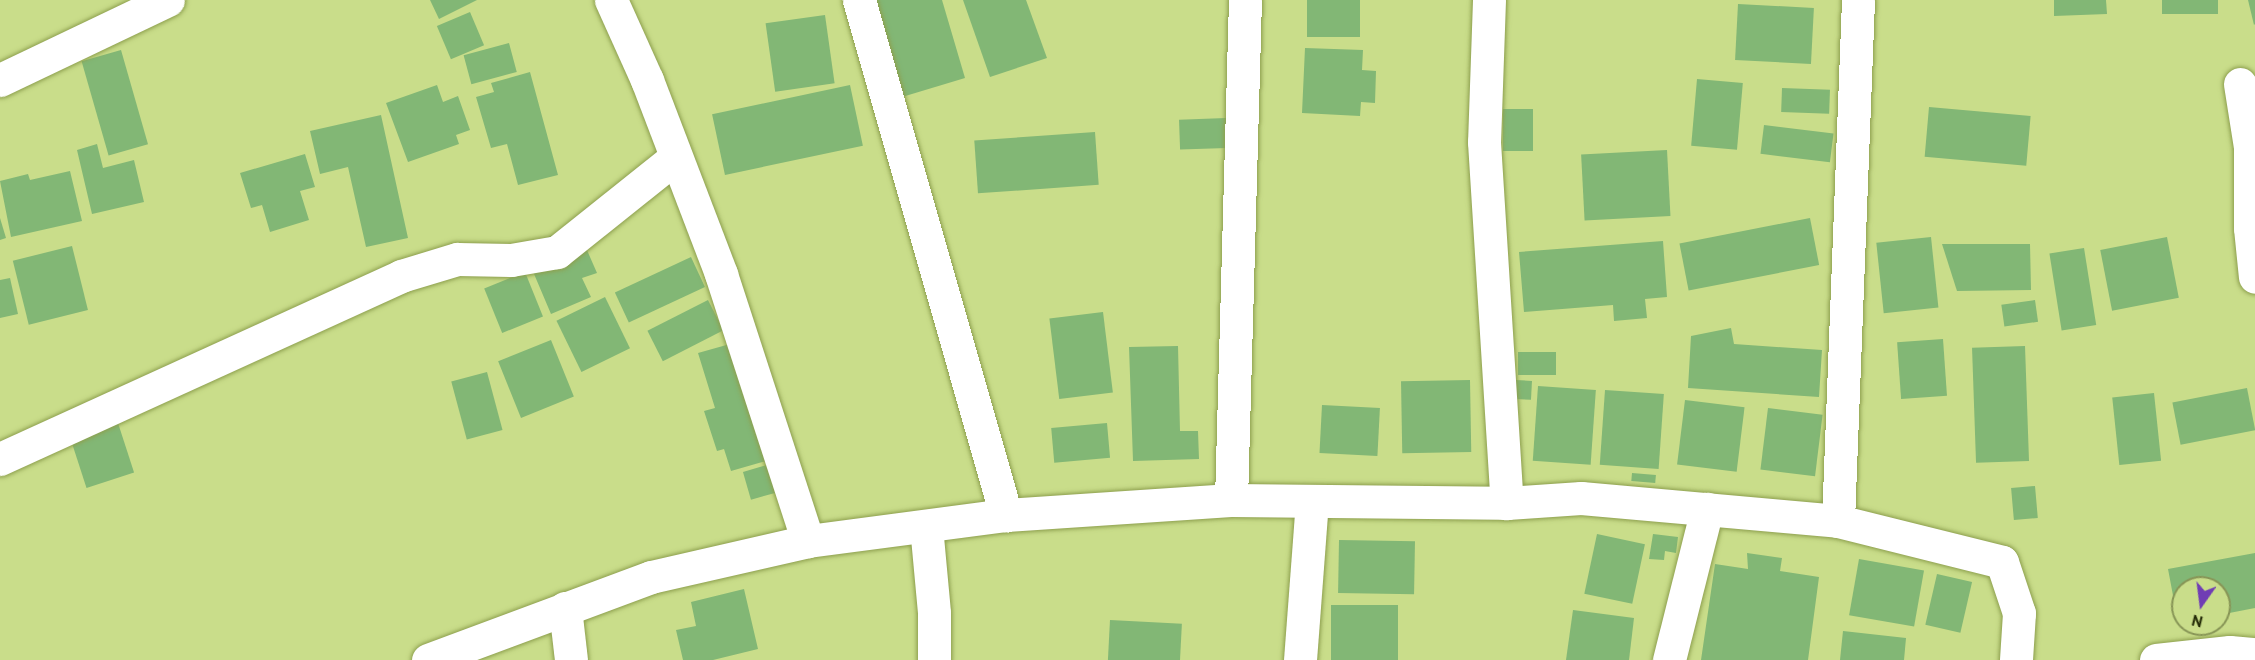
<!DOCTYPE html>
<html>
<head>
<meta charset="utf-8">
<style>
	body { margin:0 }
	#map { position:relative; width:2255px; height:660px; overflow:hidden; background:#c9dd8a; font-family:"PT Sans",sans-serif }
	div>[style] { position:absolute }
	.building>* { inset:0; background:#82b775; transform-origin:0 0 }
	.roads { filter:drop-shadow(0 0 2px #8d9f4e) drop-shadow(0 0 2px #8d9f4e) }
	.minor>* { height:33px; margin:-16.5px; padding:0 16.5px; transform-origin:16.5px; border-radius:16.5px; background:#fff }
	span { translate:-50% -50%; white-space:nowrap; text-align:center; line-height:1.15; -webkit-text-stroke:6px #c9dd8a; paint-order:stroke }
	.north { position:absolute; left:2171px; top:576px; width:60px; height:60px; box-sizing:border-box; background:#c9dd8a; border:2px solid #879556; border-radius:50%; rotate:194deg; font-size:16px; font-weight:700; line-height:24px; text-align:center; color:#232a07 }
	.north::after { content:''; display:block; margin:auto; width:21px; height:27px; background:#703db4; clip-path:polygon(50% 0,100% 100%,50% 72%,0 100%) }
</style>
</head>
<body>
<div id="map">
	<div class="building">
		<i style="clip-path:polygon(430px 0,477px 0,439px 19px)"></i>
		<i style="clip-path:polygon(873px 0,942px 0,965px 78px,902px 97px)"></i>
		<i style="clip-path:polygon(963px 0,1026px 0,1047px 58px,990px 77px)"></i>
		<i style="left:1307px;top:0;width:53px;height:37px"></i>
		<i style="clip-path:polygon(2054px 0,2106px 0,2107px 14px,2054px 16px)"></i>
		<i style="left:2162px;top:0;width:56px;height:14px"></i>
		<i style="clip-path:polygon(2248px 0,2255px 0,2255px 24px,2254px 25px)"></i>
		<i style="left:1738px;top:4px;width:76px;height:56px;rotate:3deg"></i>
		<i style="left:470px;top:12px;width:36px;height:36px;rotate:67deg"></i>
		<i style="left:825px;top:15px;width:69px;height:60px;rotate:82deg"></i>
		<i style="left:509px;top:43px;width:30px;height:47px;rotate:75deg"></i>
		<i style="clip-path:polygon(1305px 48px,1363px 50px,1362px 70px,1376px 71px,1375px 103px,1361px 102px,1360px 116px,1302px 113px)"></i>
		<i style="left:121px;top:50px;width:98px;height:41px;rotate:74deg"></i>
		<i style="clip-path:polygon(530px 72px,558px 175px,518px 185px,507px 144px,491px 148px,476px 97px,494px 92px,491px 83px)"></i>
		<i style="left:1697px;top:79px;width:46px;height:67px;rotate:5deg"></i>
		<i style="clip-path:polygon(437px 85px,443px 102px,458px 96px,470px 130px,456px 135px,459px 144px,408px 162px,386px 103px)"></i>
		<i style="left:850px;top:85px;width:62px;height:141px;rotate:78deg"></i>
		<i style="left:1782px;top:88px;width:48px;height:24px;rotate:2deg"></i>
		<i style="left:1929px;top:107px;width:102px;height:50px;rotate:5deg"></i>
		<i style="left:1503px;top:109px;width:30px;height:42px"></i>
		<i style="clip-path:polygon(381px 115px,408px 238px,366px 247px,348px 167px,320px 174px,310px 131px)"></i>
		<i style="left:1226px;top:118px;width:30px;height:47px;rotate:88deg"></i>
		<i style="left:1764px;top:125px;width:70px;height:29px;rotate:7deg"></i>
		<i style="left:1095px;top:132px;width:53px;height:121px;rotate:86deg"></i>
		<i style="clip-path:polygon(97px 144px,103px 168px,134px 160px,144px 202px,92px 214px,77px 150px)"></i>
		<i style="left:1667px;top:150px;width:66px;height:86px;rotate:87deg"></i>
		<i style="clip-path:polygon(305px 154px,315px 187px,300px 191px,309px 220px,270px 232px,262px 205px,251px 208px,240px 173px)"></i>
		<i style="clip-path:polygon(70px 171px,82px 221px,11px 237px,0 181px,28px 174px,30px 180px)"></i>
		<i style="clip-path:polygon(0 218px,6px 238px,0 240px)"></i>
		<i style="left:1810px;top:218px;width:48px;height:133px;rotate:79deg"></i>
		<i style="clip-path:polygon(576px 225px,597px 273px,582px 278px,591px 297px,551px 314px,523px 248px)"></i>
		<i style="left:1931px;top:237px;width:71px;height:55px;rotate:84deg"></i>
		<i style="left:2167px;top:237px;width:62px;height:68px;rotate:79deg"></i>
		<i style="clip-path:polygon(1663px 241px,1667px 297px,1645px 299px,1647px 318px,1614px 321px,1613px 305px,1524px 312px,1519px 252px)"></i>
		<i style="clip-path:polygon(1942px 244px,2030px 244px,2031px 290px,1957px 291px)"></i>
		<i style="left:72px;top:246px;width:66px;height:61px;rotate:76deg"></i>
		<i style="left:2084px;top:248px;width:78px;height:35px;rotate:81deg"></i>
		<i style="left:691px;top:257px;width:33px;height:84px;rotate:65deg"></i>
		<i style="left:525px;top:272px;width:48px;height:44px;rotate:68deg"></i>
		<i style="clip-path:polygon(10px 278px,18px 314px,0 318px,0 280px)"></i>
		<i style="left:605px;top:297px;width:57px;height:54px;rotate:64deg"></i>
		<i style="left:708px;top:300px;width:34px;height:68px;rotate:63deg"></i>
		<i style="left:2035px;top:300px;width:22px;height:34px;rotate:82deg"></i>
		<i style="left:1103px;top:312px;width:81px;height:54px;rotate:83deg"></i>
		<i style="clip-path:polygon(1731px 328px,1734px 344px,1822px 350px,1819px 397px,1688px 388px,1691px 336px)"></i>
		<i style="left:1943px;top:339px;width:57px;height:46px;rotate:86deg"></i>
		<i style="left:551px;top:340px;width:61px;height:57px;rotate:68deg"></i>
		<i style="clip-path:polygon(730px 344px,766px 461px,731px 471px,724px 449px,717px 451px,704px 411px,715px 408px,698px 353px)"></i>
		<i style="clip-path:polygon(1178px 346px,1180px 431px,1198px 431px,1199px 459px,1133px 461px,1129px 347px)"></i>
		<i style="left:2025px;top:346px;width:115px;height:53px;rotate:88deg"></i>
		<i style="left:1556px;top:352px;width:23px;height:38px;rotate:90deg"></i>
		<i style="left:487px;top:372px;width:60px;height:37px;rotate:75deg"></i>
		<i style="left:1470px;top:380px;width:72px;height:69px;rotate:89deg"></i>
		<i style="left:1515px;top:380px;width:17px;height:19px;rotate:3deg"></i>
		<i style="left:1538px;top:386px;width:58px;height:75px;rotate:4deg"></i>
		<i style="left:2247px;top:388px;width:43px;height:76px;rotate:79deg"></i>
		<i style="left:1605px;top:390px;width:59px;height:75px;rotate:4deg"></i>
		<i style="left:2154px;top:393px;width:68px;height:42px;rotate:84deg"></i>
		<i style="left:1685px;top:400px;width:60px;height:65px;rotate:7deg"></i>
		<i style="left:1322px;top:405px;width:58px;height:48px;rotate:3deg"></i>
		<i style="left:1768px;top:408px;width:55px;height:62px;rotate:7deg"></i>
		<i style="left:118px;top:423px;width:52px;height:50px;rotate:72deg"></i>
		<i style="left:1107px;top:423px;width:35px;height:56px;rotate:85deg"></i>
		<i style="left:767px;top:465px;width:29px;height:25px;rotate:74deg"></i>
		<i style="left:1632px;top:473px;width:24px;height:8px;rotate:5deg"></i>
		<i style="left:2035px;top:486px;width:32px;height:24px;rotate:85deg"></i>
		<i style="left:1597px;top:534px;width:49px;height:61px;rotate:12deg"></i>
		<i style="clip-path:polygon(1653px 534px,1678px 537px,1676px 553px,1665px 551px,1664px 560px,1649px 559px)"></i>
		<i style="left:1339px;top:540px;width:76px;height:53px;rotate:1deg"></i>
		<i style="clip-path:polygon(1747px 553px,1782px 558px,1780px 571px,1819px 577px,1808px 660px,1701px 660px,1715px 564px,1748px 569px)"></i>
		<i style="clip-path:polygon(2255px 553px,2255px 608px,2219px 615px,2219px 588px,2183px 588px,2183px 621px,2178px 622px,2168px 569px)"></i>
		<i style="left:1859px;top:559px;width:66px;height:57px;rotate:10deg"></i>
		<i style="left:1937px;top:574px;width:36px;height:52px;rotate:13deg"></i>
		<i style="clip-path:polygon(744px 589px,758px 649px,713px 660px,683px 660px,676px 630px,696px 626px,691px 602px)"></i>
		<i style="left:1331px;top:605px;width:67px;height:55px"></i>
		<i style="clip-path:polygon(1573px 610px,1634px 618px,1629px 660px,1566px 660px)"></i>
		<i style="left:1110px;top:620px;width:72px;height:40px;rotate:3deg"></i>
		<i style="clip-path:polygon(1843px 631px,1906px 638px,1904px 660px,1840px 660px)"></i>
	</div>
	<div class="roads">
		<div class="minor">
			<i style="left:611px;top:0;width:88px;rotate:65.8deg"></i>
			<i style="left:647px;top:80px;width:208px;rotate:69.1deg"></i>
			<i style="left:721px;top:274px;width:281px;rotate:72deg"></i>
			<i style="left:859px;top:0;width:536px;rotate:74.07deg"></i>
			<i style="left:1489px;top:0;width:142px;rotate:92deg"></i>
			<i style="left:1484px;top:142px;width:362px;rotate:86.4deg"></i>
			<i style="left:0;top:80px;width:186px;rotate:-25.5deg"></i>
			<i style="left:2240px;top:84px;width:64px;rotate:81deg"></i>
			<i style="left:2250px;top:147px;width:81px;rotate:90deg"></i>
			<i style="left:2250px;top:228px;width:49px;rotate:84.2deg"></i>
			<i style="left:0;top:459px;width:441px;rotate:-24.5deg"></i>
			<i style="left:401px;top:276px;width:59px;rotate:-16.9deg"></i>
			<i style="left:457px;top:259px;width:54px;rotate:1.1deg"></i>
			<i style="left:511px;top:260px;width:47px;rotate:-9.9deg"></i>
			<i style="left:557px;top:252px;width:152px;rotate:-38.6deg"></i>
			<i style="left:1231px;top:500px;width:500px;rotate:-88.4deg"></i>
			<i style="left:1838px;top:521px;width:521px;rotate:-87.8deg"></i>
			<i style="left:926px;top:526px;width:87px;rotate:84.7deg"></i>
			<i style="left:934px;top:613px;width:47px;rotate:90deg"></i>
			<i style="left:565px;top:608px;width:52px;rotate:83.4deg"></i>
			<i style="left:428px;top:660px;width:238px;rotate:-20.4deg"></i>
			<i style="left:651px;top:577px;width:161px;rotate:-12.9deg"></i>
			<i style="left:808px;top:541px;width:200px;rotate:-7.5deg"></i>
			<i style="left:1006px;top:515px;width:225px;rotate:-3.8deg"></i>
			<i style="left:1231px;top:500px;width:276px;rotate:0.6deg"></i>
			<i style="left:1507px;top:503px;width:74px;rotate:-3.9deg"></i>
			<i style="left:1581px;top:498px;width:258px;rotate:5.1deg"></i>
			<i style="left:1838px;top:521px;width:169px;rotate:14deg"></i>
			<i style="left:2002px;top:562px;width:54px;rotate:71.6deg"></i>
			<i style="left:2019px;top:613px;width:47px;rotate:93.7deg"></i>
			<i style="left:1300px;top:660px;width:159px;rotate:-85.7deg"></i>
			<i style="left:1669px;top:660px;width:156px;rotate:-75.9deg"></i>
			<i style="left:2156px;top:660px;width:74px;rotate:-6.2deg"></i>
			<i style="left:2230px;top:652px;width:25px;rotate:5deg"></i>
		</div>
	</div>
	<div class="north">N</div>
</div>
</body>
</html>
